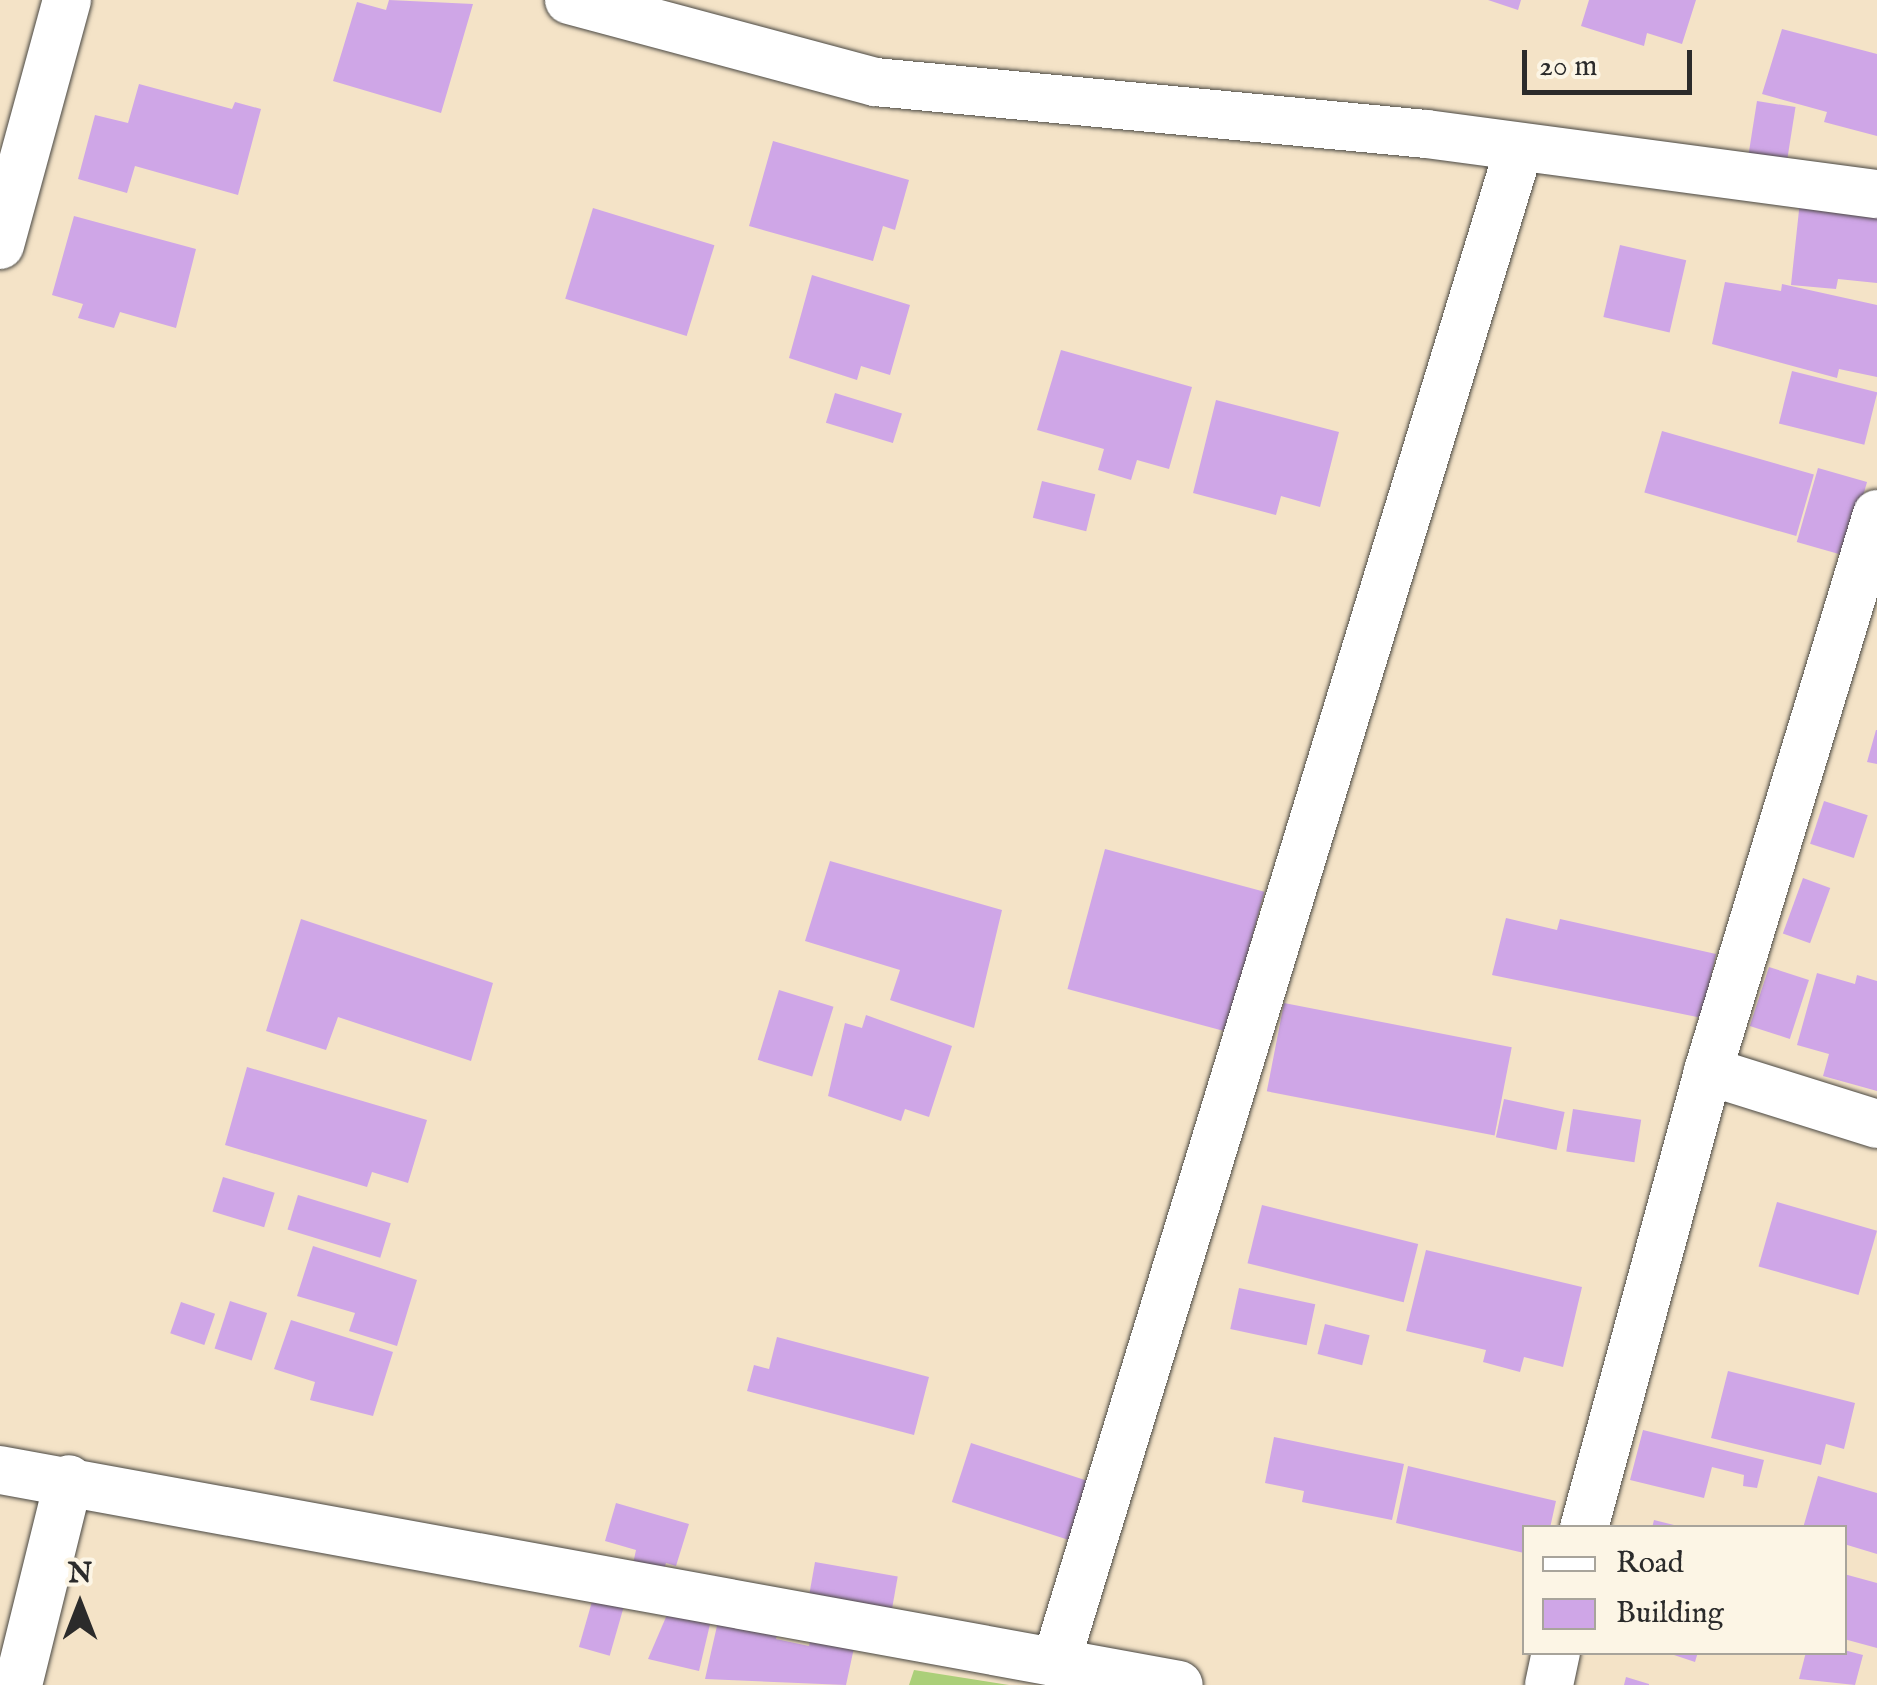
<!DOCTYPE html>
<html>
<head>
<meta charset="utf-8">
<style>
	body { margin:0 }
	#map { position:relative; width:1877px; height:1685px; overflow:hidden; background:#f4e3c7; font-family:"IM FELL English",serif }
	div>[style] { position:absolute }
	.green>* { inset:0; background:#abcf79 }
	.building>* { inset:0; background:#cfa6e7; transform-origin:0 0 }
	.roads { filter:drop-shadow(0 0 2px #494742) drop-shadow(0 0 2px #494742) }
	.minor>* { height:48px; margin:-24px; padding:0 24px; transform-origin:24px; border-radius:24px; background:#fff }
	span { translate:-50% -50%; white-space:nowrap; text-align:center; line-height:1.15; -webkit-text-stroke:8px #fcf5e5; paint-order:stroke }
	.legend { position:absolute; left:1522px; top:1525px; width:325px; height:130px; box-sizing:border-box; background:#fcf5e5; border:2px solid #a8a49b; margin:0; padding:12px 18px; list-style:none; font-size:30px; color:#2b2b2b }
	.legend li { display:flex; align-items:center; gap:20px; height:50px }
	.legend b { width:50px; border:2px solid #a8a49b }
	.north { position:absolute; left:30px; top:1555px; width:100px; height:100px; -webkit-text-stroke:8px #fcf5e5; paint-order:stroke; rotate:0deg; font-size:28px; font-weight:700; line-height:40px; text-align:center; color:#2b2b2b }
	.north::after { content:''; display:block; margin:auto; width:35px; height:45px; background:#2b2b2b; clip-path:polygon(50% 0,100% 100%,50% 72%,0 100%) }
	.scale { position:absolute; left:1522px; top:50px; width:170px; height:45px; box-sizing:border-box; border:5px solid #2b2b2b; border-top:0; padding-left:12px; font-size:30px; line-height:35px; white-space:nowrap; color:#2b2b2b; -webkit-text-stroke:8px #fcf5e5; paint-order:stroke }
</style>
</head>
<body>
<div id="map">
	<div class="green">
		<i style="clip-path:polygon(914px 1670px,1009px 1685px,909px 1685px)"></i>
	</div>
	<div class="building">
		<i style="clip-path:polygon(389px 0,473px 4px,441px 113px,333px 81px,357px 2px,386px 10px)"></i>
		<i style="clip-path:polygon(1488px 0,1521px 0,1518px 10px)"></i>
		<i style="clip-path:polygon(1589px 0,1696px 0,1682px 44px,1647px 33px,1644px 46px,1581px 26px)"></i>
		<i style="clip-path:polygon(1782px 29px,1877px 54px,1877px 136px,1824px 122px,1827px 112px,1762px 94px)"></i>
		<i style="clip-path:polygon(139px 84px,232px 109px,235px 102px,261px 109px,238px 195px,135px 166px,127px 193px,78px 179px,95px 115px,128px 123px)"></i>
		<i style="left:1757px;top:101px;width:39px;height:54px;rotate:9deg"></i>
		<i style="clip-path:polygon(773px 141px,909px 180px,895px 230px,883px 226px,873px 261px,749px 226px)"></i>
		<i style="clip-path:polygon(1800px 201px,1877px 209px,1877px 283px,1838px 279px,1836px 289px,1791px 285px)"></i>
		<i style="left:593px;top:208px;width:127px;height:95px;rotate:17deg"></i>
		<i style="clip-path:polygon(74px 216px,196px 249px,176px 328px,120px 312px,114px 328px,78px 318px,83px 304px,52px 295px)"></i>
		<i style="left:1620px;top:245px;width:68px;height:74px;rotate:13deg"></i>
		<i style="clip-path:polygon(812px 275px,910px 305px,890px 375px,861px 366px,857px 380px,789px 358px)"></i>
		<i style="clip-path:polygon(1725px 282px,1781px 291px,1782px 284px,1877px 305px,1877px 377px,1839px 369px,1837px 378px,1712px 344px)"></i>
		<i style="clip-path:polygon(1061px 350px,1192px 387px,1169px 469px,1137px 460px,1131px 480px,1098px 470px,1104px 449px,1037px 430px)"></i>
		<i style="left:1792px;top:371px;width:88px;height:54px;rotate:14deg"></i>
		<i style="left:835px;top:393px;width:70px;height:31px;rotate:17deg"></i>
		<i style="clip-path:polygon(1216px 400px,1339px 432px,1320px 507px,1281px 496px,1276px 515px,1193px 493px)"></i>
		<i style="left:1662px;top:431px;width:158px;height:64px;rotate:16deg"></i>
		<i style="left:1818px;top:468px;width:51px;height:77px;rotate:16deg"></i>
		<i style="left:1042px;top:481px;width:55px;height:38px;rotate:14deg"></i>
		<i style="clip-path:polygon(1876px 730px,1877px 730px,1877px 764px,1867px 762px)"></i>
		<i style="left:1824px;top:801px;width:46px;height:45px;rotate:18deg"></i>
		<i style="left:1105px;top:849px;width:165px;height:145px;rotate:15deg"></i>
		<i style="clip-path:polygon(830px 861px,1002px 910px,974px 1028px,890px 1000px,900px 970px,805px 941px)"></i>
		<i style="left:1803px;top:878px;width:29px;height:59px;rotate:20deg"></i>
		<i style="clip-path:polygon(1506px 918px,1557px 930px,1560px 919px,1716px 954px,1702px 1018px,1492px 975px)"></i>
		<i style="clip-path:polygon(301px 919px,493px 983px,471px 1061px,338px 1017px,326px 1050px,266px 1031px)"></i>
		<i style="left:1769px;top:967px;width:42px;height:62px;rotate:18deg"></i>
		<i style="clip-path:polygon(1817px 973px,1855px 984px,1857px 975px,1877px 981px,1877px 1091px,1823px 1076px,1829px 1054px,1797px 1045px)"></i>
		<i style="left:779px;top:990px;width:57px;height:73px;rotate:17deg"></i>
		<i style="left:1284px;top:1003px;width:232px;height:90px;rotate:11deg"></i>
		<i style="clip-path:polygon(866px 1015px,952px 1046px,929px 1117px,905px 1109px,901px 1121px,828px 1096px,845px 1023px,862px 1028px)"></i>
		<i style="clip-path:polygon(247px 1067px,427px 1120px,408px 1183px,372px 1172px,367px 1187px,225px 1145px)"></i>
		<i style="left:1504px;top:1099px;width:62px;height:39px;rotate:12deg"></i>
		<i style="left:1573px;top:1109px;width:69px;height:43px;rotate:9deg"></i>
		<i style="left:223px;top:1177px;width:54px;height:36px;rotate:17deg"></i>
		<i style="left:298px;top:1195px;width:97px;height:36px;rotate:17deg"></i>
		<i style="left:1777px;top:1202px;width:104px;height:67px;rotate:16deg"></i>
		<i style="left:1262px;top:1205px;width:161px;height:60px;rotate:14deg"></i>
		<i style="clip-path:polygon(313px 1246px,417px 1280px,397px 1346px,349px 1331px,355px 1313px,297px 1296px)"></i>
		<i style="clip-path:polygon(1426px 1250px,1582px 1287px,1563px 1367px,1524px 1357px,1520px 1372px,1483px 1362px,1486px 1350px,1406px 1331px)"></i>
		<i style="left:1239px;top:1288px;width:78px;height:42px;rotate:12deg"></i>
		<i style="left:230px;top:1301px;width:39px;height:50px;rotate:18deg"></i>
		<i style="left:181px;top:1302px;width:36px;height:33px;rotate:19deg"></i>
		<i style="clip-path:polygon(291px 1320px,393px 1352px,373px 1416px,310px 1400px,315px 1382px,274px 1369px)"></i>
		<i style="left:1325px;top:1324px;width:46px;height:31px;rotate:14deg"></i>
		<i style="clip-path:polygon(777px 1337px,929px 1377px,914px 1435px,747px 1391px,754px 1365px,769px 1369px)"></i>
		<i style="clip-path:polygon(1728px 1371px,1855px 1403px,1844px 1449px,1826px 1444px,1821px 1465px,1711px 1438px)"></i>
		<i style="clip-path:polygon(1643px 1430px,1764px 1460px,1757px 1488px,1743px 1486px,1744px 1475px,1712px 1467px,1704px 1498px,1630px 1480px)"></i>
		<i style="clip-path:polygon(1274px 1437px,1404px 1464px,1392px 1520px,1302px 1502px,1304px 1491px,1265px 1483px)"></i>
		<i style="left:971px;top:1443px;width:135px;height:62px;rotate:18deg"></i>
		<i style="clip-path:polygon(1408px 1466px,1556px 1501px,1550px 1528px,1524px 1528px,1524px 1553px,1396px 1523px)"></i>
		<i style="clip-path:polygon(1818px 1476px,1877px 1493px,1877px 1554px,1844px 1544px,1844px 1528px,1803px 1528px)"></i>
		<i style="clip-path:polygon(616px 1503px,689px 1524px,676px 1566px,666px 1563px,663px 1573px,633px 1564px,636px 1550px,605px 1541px)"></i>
		<i style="clip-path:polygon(1654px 1520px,1678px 1526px,1678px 1528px,1652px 1528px)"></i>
		<i style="left:815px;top:1562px;width:84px;height:34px;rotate:10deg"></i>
		<i style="clip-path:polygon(1844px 1574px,1877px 1583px,1877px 1648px,1844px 1639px)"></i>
		<i style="left:593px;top:1598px;width:32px;height:51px;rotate:16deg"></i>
		<i style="clip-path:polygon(669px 1610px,711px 1620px,699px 1671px,648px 1659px)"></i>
		<i style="clip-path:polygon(719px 1617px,778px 1630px,776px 1639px,809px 1646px,812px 1633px,855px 1643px,846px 1685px,705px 1679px)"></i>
		<i style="clip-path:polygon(1844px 1650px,1863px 1655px,1855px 1685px,1799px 1679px,1806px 1652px)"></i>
		<i style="clip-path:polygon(1665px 1652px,1698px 1652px,1695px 1662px)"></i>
		<i style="clip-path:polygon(1626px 1677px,1649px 1684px,1649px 1685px,1624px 1685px)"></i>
	</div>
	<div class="roads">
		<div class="minor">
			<i style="left:569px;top:0;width:317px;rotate:15deg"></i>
			<i style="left:875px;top:82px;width:553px;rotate:5.39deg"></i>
			<i style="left:1426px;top:134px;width:455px;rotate:7.6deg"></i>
			<i style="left:0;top:245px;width:254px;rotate:-74.7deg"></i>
			<i style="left:1708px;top:1071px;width:177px;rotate:17.4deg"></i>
			<i style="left:0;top:1470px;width:1198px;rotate:10.33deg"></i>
			<i style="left:1584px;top:1528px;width:474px;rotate:-74.8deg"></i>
			<i style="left:1708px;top:1071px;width:582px;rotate:-73.12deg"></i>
			<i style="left:1056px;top:1662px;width:1582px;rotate:-72.99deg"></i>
			<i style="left:18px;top:1685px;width:212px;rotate:-76.1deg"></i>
			<i style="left:1549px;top:1685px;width:34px;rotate:-78deg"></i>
		</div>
	</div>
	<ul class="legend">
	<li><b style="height:12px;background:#fff"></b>Road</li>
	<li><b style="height:28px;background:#cfa6e7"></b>Building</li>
	</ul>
	<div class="north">N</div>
	<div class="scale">20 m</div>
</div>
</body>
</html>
